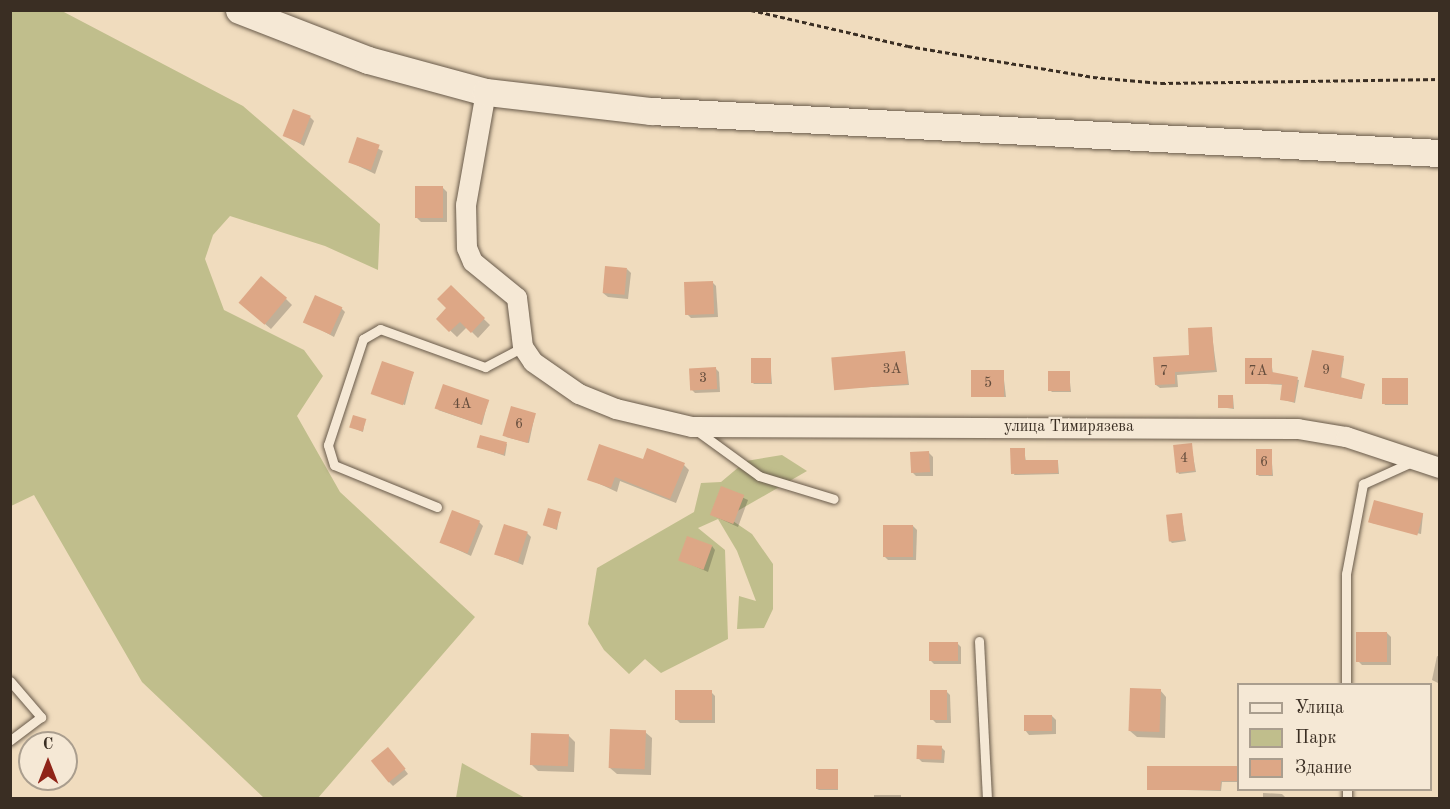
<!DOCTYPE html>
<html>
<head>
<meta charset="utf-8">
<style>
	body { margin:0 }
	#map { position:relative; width:1450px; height:809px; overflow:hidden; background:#f0dcbe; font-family:"Old Standard TT",serif }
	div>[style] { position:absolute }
	.green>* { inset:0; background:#c0be8c }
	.shadow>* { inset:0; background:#0003; transform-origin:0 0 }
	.building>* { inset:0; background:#dda786; transform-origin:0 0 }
	.path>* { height:3px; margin-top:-1.5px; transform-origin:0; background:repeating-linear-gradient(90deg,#3a2e23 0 4.5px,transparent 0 7.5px) }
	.roads { filter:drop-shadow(0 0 2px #685a4a) drop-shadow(0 0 2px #685a4a) }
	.service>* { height:9px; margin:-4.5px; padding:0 4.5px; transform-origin:4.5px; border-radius:4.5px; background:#f5e8d5 }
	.minor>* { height:20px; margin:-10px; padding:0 10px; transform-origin:10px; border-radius:10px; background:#f5e8d5 }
	.secondary>* { height:27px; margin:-13.5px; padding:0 13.5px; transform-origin:13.5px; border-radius:13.5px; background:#f5e8d5 }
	span { translate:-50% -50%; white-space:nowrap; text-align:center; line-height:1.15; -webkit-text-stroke:4.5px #f5e8d5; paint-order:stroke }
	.number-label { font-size:14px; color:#634c3c }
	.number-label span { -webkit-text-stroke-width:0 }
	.street-label { font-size:16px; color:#3a2e23 }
	.frame { position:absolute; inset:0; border:12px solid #3a2e23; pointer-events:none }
	.legend { position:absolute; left:1237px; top:683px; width:195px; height:108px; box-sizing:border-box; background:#f5e8d5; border:2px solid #aa9e8e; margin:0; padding:8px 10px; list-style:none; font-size:18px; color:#3a2e23 }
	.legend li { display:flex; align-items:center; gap:12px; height:30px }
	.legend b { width:30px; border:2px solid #aa9e8e }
	.north { position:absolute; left:18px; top:731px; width:60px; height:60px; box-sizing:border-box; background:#f5e8d5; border:2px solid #aa9e8e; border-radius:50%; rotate:0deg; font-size:16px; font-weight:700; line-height:24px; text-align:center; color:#3a2e23 }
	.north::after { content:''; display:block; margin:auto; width:21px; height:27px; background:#8f2418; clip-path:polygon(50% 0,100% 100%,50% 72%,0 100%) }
</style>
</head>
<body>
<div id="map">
	<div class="green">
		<i style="clip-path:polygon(11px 10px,62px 11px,243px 106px,380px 224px,378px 270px,325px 246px,230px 216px,213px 235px,205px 259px,224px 310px,304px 350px,323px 376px,297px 416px,340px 492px,475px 617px,318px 798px,264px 798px,142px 682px,34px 495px,11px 506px)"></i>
		<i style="clip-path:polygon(782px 455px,807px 471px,727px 517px,752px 534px,773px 564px,773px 609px,764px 628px,737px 629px,739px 596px,756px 601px,737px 551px,718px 519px,698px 528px,725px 550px,728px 639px,661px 673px,645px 659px,629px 674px,604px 650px,588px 624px,597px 568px,694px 512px,701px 483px,721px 482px,746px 461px)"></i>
		<i style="clip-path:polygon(462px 763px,525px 798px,456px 798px)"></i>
	</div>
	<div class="shadow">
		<i style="clip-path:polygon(310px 117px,314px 121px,304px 146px,284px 135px)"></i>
		<i style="clip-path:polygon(358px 139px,383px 151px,375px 174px,350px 162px)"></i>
		<i style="clip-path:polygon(443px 188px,447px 192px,447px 222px,421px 222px,417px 218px)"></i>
		<i style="clip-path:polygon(627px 269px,631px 273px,628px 299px,608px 297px,603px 293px)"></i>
		<i style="clip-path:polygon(712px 282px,716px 286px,718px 317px,691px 318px,687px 314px)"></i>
		<i style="clip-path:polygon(451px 287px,490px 325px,478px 338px,467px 327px,457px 337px,438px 319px,448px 308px)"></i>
		<i style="clip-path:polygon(286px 299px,292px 305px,271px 329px,247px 309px)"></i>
		<i style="clip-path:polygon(341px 308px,345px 312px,334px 337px,305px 321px)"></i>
		<i style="clip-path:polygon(1211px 328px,1217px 372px,1177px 375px,1178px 387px,1160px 388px,1156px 385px,1191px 356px)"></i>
		<i style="clip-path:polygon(905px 353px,909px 385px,835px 389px)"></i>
		<i style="clip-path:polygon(1344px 358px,1341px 379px,1364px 385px,1362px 399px,1306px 387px)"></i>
		<i style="clip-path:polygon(770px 359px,772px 384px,754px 384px,752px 382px)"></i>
		<i style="clip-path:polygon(1271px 360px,1273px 374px,1299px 380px,1295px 403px,1281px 399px,1284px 385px,1247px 383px)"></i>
		<i style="clip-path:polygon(715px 368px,719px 372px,720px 392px,695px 393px,691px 389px)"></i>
		<i style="clip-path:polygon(1003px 371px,1006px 397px,973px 396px)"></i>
		<i style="clip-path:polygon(413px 373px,405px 405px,373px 394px)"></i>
		<i style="clip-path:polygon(1069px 373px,1071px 392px,1052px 392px,1051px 391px)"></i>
		<i style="clip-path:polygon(1407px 379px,1408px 405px,1385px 405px,1384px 403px)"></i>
		<i style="clip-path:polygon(1233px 397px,1234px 409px,1220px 407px)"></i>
		<i style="clip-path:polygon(488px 401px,482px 425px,438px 410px)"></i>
		<i style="clip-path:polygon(535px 414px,529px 443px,506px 437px)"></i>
		<i style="clip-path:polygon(365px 421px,363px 432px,351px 427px)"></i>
		<i style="clip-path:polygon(507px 444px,505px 456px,479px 447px)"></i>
		<i style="clip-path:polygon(1191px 445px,1196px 472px,1179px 474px,1178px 472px)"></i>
		<i style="clip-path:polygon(1024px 449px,1026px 462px,1058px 462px,1059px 474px,1014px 475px)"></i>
		<i style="clip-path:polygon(1271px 450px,1273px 476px,1259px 476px,1258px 475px)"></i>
		<i style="clip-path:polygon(929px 453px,933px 457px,933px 476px,916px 476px,912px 472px)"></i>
		<i style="clip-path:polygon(644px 461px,684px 465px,689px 470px,676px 503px,620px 481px,617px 492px,589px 479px)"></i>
		<i style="clip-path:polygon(722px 488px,748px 500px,738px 527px,712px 515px)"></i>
		<i style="clip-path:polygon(560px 513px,557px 530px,545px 525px)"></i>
		<i style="clip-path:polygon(1181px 514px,1186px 541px,1172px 543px,1170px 541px)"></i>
		<i style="clip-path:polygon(1423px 514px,1421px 534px,1372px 523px)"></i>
		<i style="clip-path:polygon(479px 522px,483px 526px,471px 556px,441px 542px)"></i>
		<i style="clip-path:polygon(913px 526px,917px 530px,916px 560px,888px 560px,884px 556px)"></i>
		<i style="clip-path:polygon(527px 533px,531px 537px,523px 565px,496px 554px)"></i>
		<i style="clip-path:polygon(712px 546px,715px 550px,708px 572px,681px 560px)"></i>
		<i style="clip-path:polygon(1387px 633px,1391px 637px,1391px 665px,1362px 665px,1358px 661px)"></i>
		<i style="clip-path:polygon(957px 643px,961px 647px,961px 664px,934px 664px,930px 660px)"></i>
		<i style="clip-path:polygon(1437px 656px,1440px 657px,1440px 684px,1432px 680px)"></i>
		<i style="clip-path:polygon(1160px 690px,1166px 697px,1165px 738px,1137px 737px,1130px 731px)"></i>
		<i style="clip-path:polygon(946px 691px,950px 695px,951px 723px,936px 723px,932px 719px)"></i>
		<i style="clip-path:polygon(711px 692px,715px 696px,715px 723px,680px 723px,676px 719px)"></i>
		<i style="clip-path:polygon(1052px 716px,1056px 720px,1056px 734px,1029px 735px,1025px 730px)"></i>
		<i style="clip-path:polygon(645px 732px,652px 738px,651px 775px,617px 774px,610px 768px)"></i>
		<i style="clip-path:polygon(569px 736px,575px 742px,574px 772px,538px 771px,532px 765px)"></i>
		<i style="clip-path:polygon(941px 747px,945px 751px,944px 763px,922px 762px,918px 758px)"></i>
		<i style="clip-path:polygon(392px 753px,408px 774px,393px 786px,389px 782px)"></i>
		<i style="clip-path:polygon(1238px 768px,1238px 782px,1222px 782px,1221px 791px,1149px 789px)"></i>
		<i style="clip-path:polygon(837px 770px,838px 790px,819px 790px,817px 789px)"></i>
		<i style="clip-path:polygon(1263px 793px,1282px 794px,1286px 798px,1263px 798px)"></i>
		<i style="left:874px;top:795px;width:27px;height:3px"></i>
	</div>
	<div class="building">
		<i style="left:293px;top:109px;width:19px;height:29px;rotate:21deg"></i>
		<i style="left:357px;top:137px;width:24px;height:27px;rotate:19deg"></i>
		<i style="left:443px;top:186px;width:32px;height:28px;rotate:90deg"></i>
		<i style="left:605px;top:266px;width:22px;height:27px;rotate:5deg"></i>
		<i style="left:261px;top:276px;width:34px;height:35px;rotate:40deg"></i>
		<i style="left:713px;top:281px;width:33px;height:29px;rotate:88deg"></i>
		<i style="clip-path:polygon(451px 285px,485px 318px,471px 333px,460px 322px,449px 332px,436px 319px,446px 308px,437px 299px)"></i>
		<i style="left:315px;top:295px;width:30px;height:30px;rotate:24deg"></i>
		<i style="clip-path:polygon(1212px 327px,1215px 370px,1175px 372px,1175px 384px,1155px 385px,1153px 357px,1189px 355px,1188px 328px)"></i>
		<i style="clip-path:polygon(1312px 350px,1344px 356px,1340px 377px,1365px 384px,1361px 399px,1304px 387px)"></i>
		<i style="left:905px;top:351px;width:33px;height:74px;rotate:85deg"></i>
		<i style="left:751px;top:358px;width:20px;height:25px"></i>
		<i style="clip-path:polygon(1245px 358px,1272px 358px,1272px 372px,1298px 377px,1294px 402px,1280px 400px,1282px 384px,1245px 384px)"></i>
		<i style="left:382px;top:361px;width:34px;height:35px;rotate:19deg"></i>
		<i style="left:716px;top:367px;width:22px;height:27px;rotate:87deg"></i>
		<i style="left:971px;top:370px;width:33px;height:27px"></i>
		<i style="left:1070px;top:371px;width:20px;height:22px;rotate:90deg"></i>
		<i style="left:1382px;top:378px;width:26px;height:26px"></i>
		<i style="left:443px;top:384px;width:49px;height:26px;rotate:19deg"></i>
		<i style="left:1218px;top:395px;width:15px;height:13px"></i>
		<i style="left:511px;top:406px;width:26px;height:31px;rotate:16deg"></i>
		<i style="left:353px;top:415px;width:14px;height:13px;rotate:17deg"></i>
		<i style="left:480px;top:435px;width:28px;height:13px;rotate:15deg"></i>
		<i style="left:1192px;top:443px;width:28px;height:19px;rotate:84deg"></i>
		<i style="clip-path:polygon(599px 444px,643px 459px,647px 448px,685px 463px,670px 499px,615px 477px,611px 488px,587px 480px)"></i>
		<i style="clip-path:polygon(1010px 448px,1025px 448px,1025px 460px,1058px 460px,1058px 473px,1011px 474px)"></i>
		<i style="left:1256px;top:449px;width:16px;height:26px"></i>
		<i style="left:929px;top:451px;width:21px;height:19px;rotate:87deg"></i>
		<i style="left:721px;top:486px;width:25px;height:31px;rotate:21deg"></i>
		<i style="left:1374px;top:500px;width:51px;height:23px;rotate:15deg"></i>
		<i style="left:548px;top:508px;width:14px;height:18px;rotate:17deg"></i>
		<i style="left:452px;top:510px;width:30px;height:35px;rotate:21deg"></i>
		<i style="left:1182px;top:513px;width:27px;height:16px;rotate:84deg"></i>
		<i style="left:504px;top:524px;width:25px;height:32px;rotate:18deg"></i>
		<i style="left:883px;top:525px;width:30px;height:32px"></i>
		<i style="left:687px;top:536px;width:27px;height:26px;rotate:20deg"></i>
		<i style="left:1356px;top:632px;width:31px;height:30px"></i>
		<i style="left:929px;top:642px;width:29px;height:19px"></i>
		<i style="left:1130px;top:688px;width:31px;height:43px;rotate:2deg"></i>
		<i style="left:675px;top:690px;width:37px;height:30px"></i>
		<i style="left:930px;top:690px;width:17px;height:30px"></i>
		<i style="left:1024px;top:715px;width:28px;height:16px"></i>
		<i style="left:610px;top:729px;width:36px;height:39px;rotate:2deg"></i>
		<i style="left:531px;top:733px;width:38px;height:32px;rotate:2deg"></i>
		<i style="left:917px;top:745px;width:25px;height:14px;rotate:2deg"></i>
		<i style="left:388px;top:747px;width:28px;height:22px;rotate:51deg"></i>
		<i style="clip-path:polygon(1147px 766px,1239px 766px,1239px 781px,1221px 781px,1220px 790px,1147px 790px)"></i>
		<i style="left:816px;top:769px;width:22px;height:20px"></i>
	</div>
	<div class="path">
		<i style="left:751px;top:10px;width:161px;rotate:12.9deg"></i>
		<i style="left:908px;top:46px;width:188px;rotate:9.5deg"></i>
		<i style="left:1093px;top:77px;width:68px;rotate:5deg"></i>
		<i style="left:1161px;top:83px;width:279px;rotate:-0.8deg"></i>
	</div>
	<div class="roads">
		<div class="service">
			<i style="left:696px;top:430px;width:78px;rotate:36.1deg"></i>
			<i style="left:759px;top:476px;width:78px;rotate:17deg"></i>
			<i style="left:437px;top:507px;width:111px;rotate:-157.8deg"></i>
			<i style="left:334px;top:465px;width:21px;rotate:-107deg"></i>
			<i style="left:328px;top:445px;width:112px;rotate:-71.7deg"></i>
			<i style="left:363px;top:339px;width:20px;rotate:-30deg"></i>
			<i style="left:380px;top:329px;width:112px;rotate:19.9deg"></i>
			<i style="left:485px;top:367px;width:43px;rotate:-27.8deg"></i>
			<i style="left:979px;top:641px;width:157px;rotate:87.1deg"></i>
			<i style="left:10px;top:681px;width:48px;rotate:49.3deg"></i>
			<i style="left:41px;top:717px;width:39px;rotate:143deg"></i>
			<i style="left:1346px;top:684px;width:110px;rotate:-90deg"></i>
			<i style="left:1346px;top:574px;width:92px;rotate:-79.3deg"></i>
			<i style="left:1363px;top:484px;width:56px;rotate:-24.3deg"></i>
			<i style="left:1347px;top:790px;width:8px;rotate:90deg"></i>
		</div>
		<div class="minor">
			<i style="left:486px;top:92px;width:115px;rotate:100deg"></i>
			<i style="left:466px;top:205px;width:43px;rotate:88.7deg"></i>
			<i style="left:467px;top:248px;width:15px;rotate:67deg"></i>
			<i style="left:473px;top:262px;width:57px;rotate:39.3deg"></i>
			<i style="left:517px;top:298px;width:49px;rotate:83deg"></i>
			<i style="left:523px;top:347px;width:18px;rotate:56deg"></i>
			<i style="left:533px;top:362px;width:56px;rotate:34.8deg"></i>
			<i style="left:579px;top:394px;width:40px;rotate:22deg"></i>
			<i style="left:616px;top:409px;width:78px;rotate:13.3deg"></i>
			<i style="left:692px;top:427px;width:606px;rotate:0.19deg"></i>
			<i style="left:1298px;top:429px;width:49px;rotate:9.5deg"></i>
			<i style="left:1346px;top:437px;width:99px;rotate:18.3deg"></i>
		</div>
		<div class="secondary">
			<i style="left:239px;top:10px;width:138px;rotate:21.2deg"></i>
			<i style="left:368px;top:60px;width:122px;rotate:15.2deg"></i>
			<i style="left:486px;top:92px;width:166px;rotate:6.6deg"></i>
			<i style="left:651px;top:111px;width:790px;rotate:3.05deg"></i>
		</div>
	</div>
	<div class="number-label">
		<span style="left:892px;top:369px">3А</span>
		<span style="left:1326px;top:370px">9</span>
		<span style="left:1164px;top:371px">7</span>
		<span style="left:1258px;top:371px">7А</span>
		<span style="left:703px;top:378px">3</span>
		<span style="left:988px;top:383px">5</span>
		<span style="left:462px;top:404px">4А</span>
		<span style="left:519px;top:424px">6</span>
		<span style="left:1184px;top:458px">4</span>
		<span style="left:1264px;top:462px">6</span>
	</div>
	<div class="street-label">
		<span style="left:1069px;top:427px">улица Тимирязева</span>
	</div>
	<div class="frame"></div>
	<ul class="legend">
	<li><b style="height:8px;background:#f5e8d5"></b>Улица</li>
	<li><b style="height:16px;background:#c0be8c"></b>Парк</li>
	<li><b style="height:16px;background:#dda786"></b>Здание</li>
	</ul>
	<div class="north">С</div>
</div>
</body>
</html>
